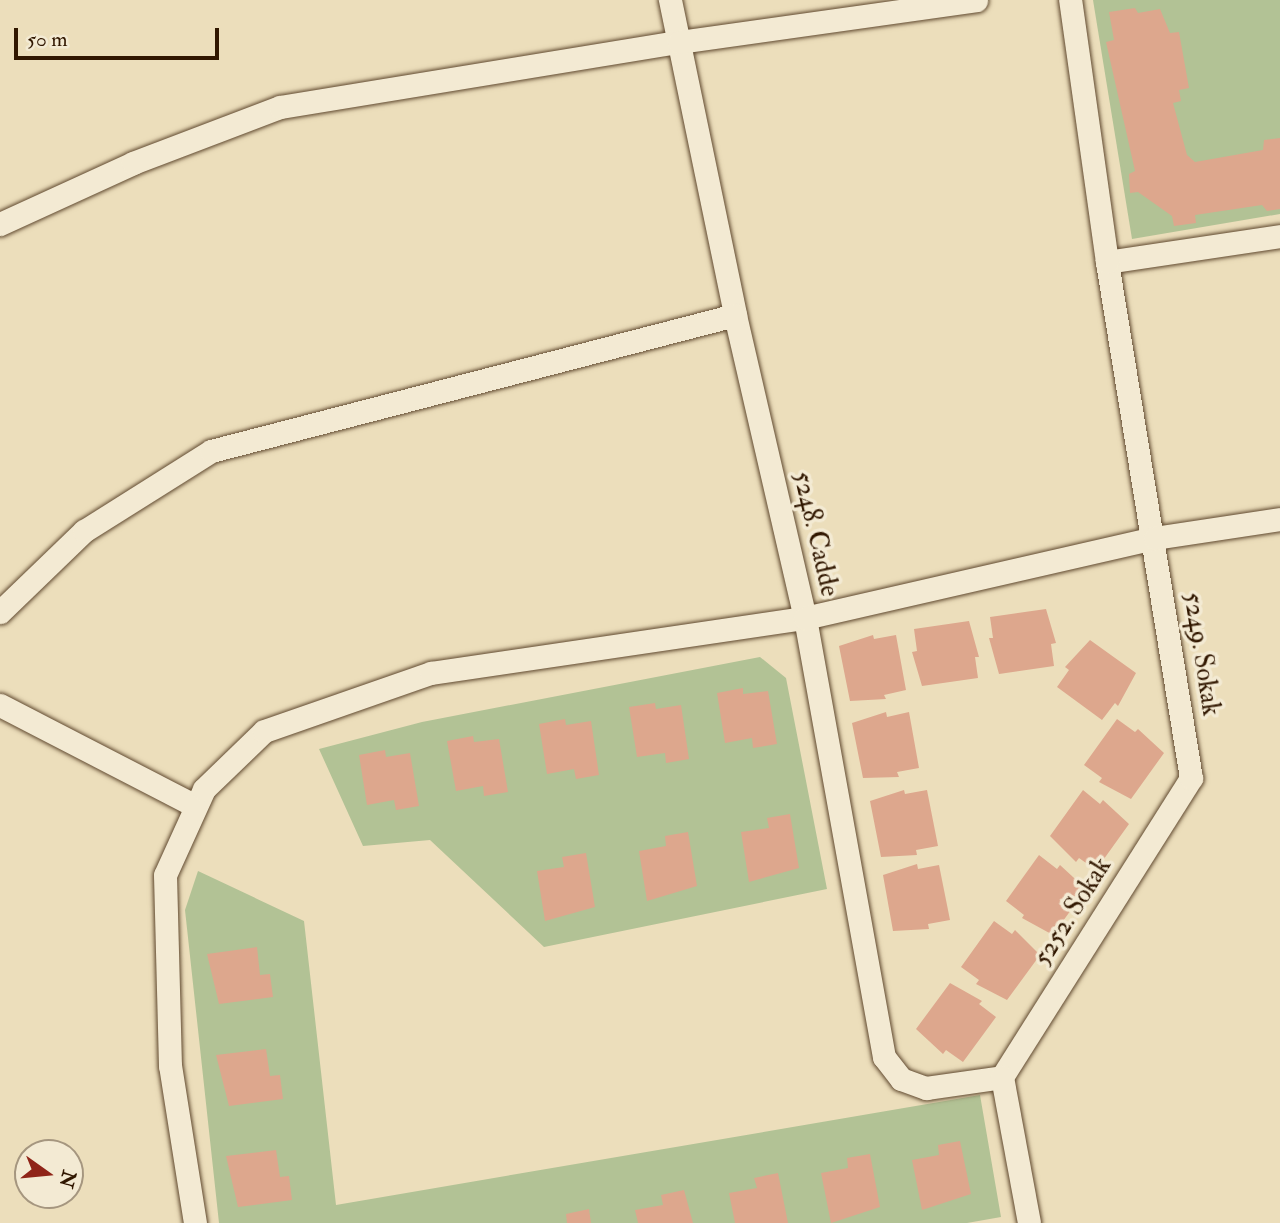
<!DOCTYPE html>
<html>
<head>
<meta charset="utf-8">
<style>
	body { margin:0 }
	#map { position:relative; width:1280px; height:1223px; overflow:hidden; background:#ecdebb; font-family:"IM FELL Double Pica",serif }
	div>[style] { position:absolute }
	.green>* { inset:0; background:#b2c295 }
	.building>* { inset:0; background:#dda78d }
	.roads { filter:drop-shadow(0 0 2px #60492f) drop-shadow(0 0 2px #60492f) }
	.minor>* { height:23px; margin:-11.5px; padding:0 11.5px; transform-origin:11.5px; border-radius:11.5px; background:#f3ead3 }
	span { translate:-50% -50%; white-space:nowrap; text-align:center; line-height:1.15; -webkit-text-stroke:7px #f3ead3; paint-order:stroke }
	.street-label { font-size:26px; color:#311700 }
	.north { position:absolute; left:14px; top:1139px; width:70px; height:70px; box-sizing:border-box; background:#f3ead3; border:2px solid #a5967f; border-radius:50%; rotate:105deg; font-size:19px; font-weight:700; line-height:28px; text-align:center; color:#311700 }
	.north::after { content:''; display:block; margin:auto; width:24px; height:32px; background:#8f2418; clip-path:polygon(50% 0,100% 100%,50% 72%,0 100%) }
	.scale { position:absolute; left:14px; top:28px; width:205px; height:32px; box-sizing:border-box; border:4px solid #311700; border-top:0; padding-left:9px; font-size:21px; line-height:24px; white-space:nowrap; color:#311700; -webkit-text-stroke:5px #f3ead3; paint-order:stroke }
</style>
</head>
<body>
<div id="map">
	<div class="green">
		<i style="clip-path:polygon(1093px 0,1280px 0,1280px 214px,1132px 239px)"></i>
		<i style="clip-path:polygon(760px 657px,786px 678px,827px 889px,544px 947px,430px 840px,363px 846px,319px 749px,422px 722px)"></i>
		<i style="clip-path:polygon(198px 871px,304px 921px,336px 1205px,980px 1095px,1001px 1217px,967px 1223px,219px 1223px,185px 910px)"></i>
	</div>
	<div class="building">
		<i style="clip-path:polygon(1135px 8px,1138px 13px,1160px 9px,1170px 33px,1179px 32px,1189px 88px,1179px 90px,1181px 101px,1173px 103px,1187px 155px,1195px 162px,1263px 150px,1264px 140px,1280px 138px,1280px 209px,1267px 211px,1262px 205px,1195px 215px,1196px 223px,1174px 226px,1172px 216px,1138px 192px,1130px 193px,1129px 174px,1135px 171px,1106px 42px,1114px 40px,1109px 12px)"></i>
		<i style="clip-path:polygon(1046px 609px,1056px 643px,1051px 644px,1054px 666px,999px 674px,989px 638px,993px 638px,990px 617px)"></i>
		<i style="clip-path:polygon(969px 621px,979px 657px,975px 657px,978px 678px,922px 686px,912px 652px,917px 651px,914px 629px)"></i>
		<i style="clip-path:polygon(873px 635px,874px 639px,896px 635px,906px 690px,884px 695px,886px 699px,850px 701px,839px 646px)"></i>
		<i style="clip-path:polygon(1090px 640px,1136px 673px,1118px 706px,1115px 703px,1102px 720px,1057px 687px,1069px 670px,1065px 667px)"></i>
		<i style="clip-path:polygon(743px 688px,743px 694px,768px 691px,777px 744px,753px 748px,752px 738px,725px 743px,717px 693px)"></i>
		<i style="clip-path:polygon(655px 703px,656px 709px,681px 705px,689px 759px,666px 763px,665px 753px,637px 757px,629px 707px)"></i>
		<i style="clip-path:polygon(886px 712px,887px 717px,909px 712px,919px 768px,897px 772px,899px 777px,863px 778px,852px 723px)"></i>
		<i style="clip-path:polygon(565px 719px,566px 725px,591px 721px,599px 775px,576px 779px,574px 769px,547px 774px,539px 724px)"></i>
		<i style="clip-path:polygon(1117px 719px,1135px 732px,1138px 729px,1164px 753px,1131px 799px,1099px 782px,1102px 778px,1084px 765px)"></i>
		<i style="clip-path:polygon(473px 736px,474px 742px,499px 739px,508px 792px,484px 796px,483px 786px,456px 791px,447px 741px)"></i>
		<i style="clip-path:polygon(385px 750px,386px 757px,410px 753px,419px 806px,396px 810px,394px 800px,367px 805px,359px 755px)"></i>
		<i style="clip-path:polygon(904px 790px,905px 794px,927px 790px,938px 846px,916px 850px,917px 855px,881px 857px,870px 801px)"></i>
		<i style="clip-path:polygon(1083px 790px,1100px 804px,1103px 800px,1129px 824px,1096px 870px,1079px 858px,1076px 862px,1050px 836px)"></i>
		<i style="clip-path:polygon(790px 814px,799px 868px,749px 882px,741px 832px,769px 828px,767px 818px)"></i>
		<i style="clip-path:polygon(688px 832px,697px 886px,647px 901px,639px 851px,666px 846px,665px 836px)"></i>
		<i style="clip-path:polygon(586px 853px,595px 907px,545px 921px,537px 871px,564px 867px,562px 857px)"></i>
		<i style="clip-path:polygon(1039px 855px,1057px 869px,1060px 865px,1086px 889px,1053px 935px,1022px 918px,1024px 915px,1006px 901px)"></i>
		<i style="clip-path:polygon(917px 864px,918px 869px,939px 865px,950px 920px,928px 924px,929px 929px,893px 931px,883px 875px)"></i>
		<i style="clip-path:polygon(994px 921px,1012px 934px,1015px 930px,1040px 955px,1007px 1000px,976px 984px,979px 980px,961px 967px)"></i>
		<i style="clip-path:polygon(257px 947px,260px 975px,270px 974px,273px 997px,219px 1004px,207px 954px)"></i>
		<i style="clip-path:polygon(950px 983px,982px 1001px,979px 1004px,996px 1017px,963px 1062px,946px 1050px,943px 1054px,916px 1029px)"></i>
		<i style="clip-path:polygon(266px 1049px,270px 1076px,280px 1075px,283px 1099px,229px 1106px,216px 1055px)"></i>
		<i style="clip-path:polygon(960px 1141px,971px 1194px,922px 1210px,912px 1160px,939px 1155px,938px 1145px)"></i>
		<i style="clip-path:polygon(276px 1150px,280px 1177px,289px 1176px,292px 1200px,238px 1207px,226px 1156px)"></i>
		<i style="clip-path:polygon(870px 1154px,880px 1207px,831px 1223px,821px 1173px,848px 1168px,847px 1158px)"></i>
		<i style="clip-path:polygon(778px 1173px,788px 1223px,735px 1223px,729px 1193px,757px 1188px,754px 1178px)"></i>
		<i style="clip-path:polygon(684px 1190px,693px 1223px,638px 1223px,635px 1210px,663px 1205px,661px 1195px)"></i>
		<i style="clip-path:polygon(589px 1209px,591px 1223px,567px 1223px,566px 1214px)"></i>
	</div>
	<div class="roads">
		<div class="minor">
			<i style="left:670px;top:0;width:322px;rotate:78.3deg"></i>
			<i style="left:735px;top:315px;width:311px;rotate:77deg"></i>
			<i style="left:805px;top:618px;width:446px;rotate:79.8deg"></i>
			<i style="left:884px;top:1057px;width:28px;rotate:52deg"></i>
			<i style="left:901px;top:1079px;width:27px;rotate:20deg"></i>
			<i style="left:926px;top:1088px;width:77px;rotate:-8.2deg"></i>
			<i style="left:0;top:224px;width:146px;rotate:-24.6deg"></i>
			<i style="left:133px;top:163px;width:157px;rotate:-20.9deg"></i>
			<i style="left:280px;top:107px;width:404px;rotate:-9.3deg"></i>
			<i style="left:679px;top:42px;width:300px;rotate:-8deg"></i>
			<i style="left:1107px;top:262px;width:175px;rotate:-8.5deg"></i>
			<i style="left:0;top:612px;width:117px;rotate:-44deg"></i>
			<i style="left:84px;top:531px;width:150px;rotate:-32.2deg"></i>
			<i style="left:211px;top:451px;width:541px;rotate:-14.55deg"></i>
			<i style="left:0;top:705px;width:220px;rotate:27.3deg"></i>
			<i style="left:1002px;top:1077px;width:354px;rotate:-57.7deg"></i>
			<i style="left:1191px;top:778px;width:523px;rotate:-99.25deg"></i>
			<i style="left:1107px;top:262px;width:265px;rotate:-98deg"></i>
			<i style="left:1002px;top:1077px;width:148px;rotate:79.5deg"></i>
			<i style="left:195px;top:1223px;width:159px;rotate:-99deg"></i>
			<i style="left:170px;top:1066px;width:191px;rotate:-91.5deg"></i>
			<i style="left:165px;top:875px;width:94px;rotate:-65.6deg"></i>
			<i style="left:204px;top:789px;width:83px;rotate:-44deg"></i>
			<i style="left:264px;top:731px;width:177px;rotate:-19.2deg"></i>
			<i style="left:431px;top:673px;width:378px;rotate:-8.4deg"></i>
			<i style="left:805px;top:618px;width:359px;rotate:-12.9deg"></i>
			<i style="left:1155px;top:538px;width:126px;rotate:-8.6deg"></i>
		</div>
	</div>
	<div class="street-label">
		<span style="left:815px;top:534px;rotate:77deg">5248. Cadde</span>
		<span style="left:1201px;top:654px;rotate:81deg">5249. Sokak</span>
		<span style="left:1073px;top:912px;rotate:-58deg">5252. Sokak</span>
	</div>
	<div class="north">N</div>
	<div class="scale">50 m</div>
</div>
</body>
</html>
